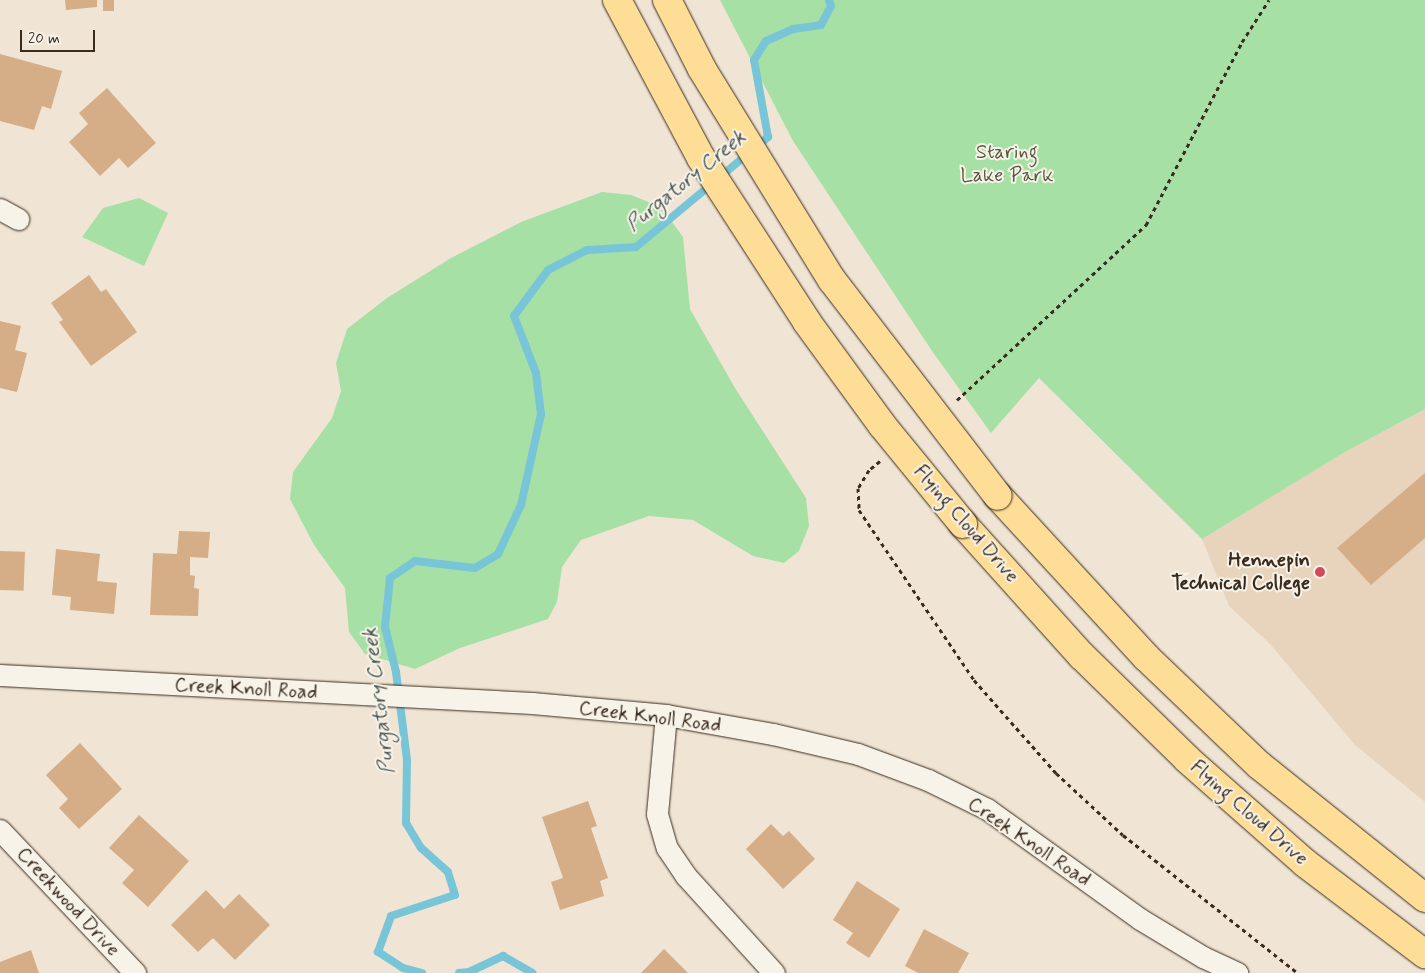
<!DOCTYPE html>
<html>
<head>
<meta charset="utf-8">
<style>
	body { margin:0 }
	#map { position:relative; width:1425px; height:973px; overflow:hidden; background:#f0e5d4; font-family:Mynerve,sans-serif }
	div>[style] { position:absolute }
	.built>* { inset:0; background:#e8d4bd }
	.green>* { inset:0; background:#a6e0a5 }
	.stream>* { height:8px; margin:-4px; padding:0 4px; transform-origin:4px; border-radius:4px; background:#79c5d8 }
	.building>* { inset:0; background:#d5ad86; transform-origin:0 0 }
	.path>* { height:3px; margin-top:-1.5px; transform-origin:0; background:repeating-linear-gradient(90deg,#3b2a1e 0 4px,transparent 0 8px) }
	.roads { filter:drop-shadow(0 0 1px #3b2a1e) drop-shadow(0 0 1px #3b2a1e) }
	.minor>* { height:21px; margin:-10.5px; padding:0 10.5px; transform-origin:10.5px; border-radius:10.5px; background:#f7f3e8 }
	.primary>* { height:28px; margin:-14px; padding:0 14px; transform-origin:14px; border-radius:14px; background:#fedd96 }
	.bridges { filter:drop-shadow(0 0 1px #3b2a1e) drop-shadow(0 0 1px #3b2a1e) }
	.primary-bridge>* { height:28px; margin:-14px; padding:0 14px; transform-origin:14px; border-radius:14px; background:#fedd96 }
	.dots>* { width:14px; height:14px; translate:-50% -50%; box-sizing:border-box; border:2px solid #f7f3e8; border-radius:50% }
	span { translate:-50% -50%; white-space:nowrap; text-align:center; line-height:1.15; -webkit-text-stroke:4px #f7f3e8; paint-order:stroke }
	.park-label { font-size:20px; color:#565840 }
	.street-label { font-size:20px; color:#3b2a1e }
	.poi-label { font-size:20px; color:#3b2a1e; font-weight:700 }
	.right { translate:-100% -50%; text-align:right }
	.water-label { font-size:21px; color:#4e5856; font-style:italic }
	.scale { position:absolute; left:20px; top:30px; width:75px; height:22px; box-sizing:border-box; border:2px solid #3b2a1e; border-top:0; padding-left:6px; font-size:15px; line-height:18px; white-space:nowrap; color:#3b2a1e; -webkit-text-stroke:4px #f7f3e8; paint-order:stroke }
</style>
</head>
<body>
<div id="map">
	<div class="built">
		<i style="clip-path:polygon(1425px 409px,1425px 802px,1355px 745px,1270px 644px,1229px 606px,1202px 539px,1345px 452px)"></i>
	</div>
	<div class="green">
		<i style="clip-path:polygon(720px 0,1425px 0,1425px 409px,1345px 452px,1202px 539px,1039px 378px,991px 433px,932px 351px,793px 141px)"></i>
		<i style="clip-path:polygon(602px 192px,631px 195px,661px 207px,683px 237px,690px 309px,735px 388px,806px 498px,809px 526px,799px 551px,784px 563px,753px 556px,693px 520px,649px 516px,581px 540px,562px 567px,557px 602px,548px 619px,460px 648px,415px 669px,365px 654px,349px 632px,345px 588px,314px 545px,290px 499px,293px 472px,332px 418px,341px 391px,336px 363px,347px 329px,387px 298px,451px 258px,521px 222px)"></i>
		<i style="clip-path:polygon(139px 198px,168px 213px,144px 266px,82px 237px,103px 208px)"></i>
	</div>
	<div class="stream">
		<i style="left:422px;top:973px;width:20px;rotate:-165deg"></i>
		<i style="left:403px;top:968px;width:30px;rotate:-147deg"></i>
		<i style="left:378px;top:952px;width:38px;rotate:-70deg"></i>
		<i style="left:391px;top:916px;width:67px;rotate:-18.2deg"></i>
		<i style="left:455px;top:895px;width:24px;rotate:-107deg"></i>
		<i style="left:448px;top:872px;width:36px;rotate:-138deg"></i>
		<i style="left:421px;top:848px;width:29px;rotate:-121deg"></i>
		<i style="left:406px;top:823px;width:63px;rotate:-89.1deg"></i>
		<i style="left:407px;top:760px;width:89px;rotate:-97.1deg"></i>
		<i style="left:396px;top:672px;width:46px;rotate:-103.7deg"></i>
		<i style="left:385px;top:627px;width:49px;rotate:-84.2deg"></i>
		<i style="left:390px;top:578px;width:30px;rotate:-34deg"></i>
		<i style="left:415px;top:561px;width:60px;rotate:6.7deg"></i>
		<i style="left:475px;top:568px;width:27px;rotate:-31deg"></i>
		<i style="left:498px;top:554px;width:54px;rotate:-64.9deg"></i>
		<i style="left:521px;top:505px;width:93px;rotate:-77.6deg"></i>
		<i style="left:541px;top:414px;width:41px;rotate:-97deg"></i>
		<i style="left:536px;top:373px;width:61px;rotate:-111.1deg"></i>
		<i style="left:514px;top:316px;width:57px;rotate:-53.5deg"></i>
		<i style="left:548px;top:270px;width:44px;rotate:-27.1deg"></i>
		<i style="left:587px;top:250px;width:49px;rotate:-3.5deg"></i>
		<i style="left:636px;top:247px;width:172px;rotate:-39.8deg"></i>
		<i style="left:768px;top:137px;width:78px;rotate:-100.3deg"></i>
		<i style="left:754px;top:60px;width:22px;rotate:-58deg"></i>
		<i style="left:766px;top:41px;width:30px;rotate:-24deg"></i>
		<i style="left:793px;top:29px;width:28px;rotate:-8deg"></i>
		<i style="left:821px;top:25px;width:21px;rotate:-62deg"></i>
		<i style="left:831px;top:6px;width:6px;rotate:-108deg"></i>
		<i style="left:459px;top:973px;width:10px;rotate:-6deg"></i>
		<i style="left:469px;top:972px;width:38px;rotate:-25deg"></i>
		<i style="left:503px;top:956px;width:34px;rotate:30deg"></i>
	</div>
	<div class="building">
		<i style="clip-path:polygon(65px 0,97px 0,97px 7px,66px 10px)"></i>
		<i style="left:103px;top:0;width:11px;height:11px"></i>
		<i style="clip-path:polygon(0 54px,62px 71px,51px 109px,42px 106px,34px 130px,0 121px)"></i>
		<i style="clip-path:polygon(107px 88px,156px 143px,128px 168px,119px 158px,100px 176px,69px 142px,88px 124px,79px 113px)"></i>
		<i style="clip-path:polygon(89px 275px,101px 292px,106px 289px,137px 332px,91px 366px,59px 322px,63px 320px,51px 303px)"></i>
		<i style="clip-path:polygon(0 321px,21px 326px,15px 350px,27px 353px,17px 392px,0 388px)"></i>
		<i style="clip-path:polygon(1425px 473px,1425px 538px,1371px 585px,1337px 548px)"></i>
		<i style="clip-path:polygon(179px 531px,210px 532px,208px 558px,190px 557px,190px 575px,195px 576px,194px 588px,199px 589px,198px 616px,150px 615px,153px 553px,177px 554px)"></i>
		<i style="clip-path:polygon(56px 549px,100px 554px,97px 581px,117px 583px,114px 614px,70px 610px,71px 597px,52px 595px)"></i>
		<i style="left:0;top:551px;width:25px;height:39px;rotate:2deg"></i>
		<i style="clip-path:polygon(80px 743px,122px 789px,79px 829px,59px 808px,68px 799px,46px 775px)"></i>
		<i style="clip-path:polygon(588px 801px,597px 826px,591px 828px,608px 878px,600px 881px,604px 896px,560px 910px,551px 882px,563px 878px,542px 817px)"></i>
		<i style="clip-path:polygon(139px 815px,189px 861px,148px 907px,122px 883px,134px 870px,109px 848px)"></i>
		<i style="clip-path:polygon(771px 824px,783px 836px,789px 831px,815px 859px,783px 889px,746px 849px)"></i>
		<i style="clip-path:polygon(857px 881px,900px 909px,869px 958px,846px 943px,853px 933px,833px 920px)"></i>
		<i style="clip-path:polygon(206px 890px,224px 909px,239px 894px,270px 925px,235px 960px,213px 938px,198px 952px,171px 925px)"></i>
		<i style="clip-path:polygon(924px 929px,969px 953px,958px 973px,918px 973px,905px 966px)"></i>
		<i style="clip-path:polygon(664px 949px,688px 973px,641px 973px)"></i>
		<i style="clip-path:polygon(31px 950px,39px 973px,0 973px,0 962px)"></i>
	</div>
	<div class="path">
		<i style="left:957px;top:400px;width:258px;rotate:-42.8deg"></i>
		<i style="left:1146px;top:225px;width:207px;rotate:-62.3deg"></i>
		<i style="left:1242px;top:42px;width:50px;rotate:-57.3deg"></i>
		<i style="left:880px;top:461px;width:14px;rotate:141deg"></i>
		<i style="left:869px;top:470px;width:21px;rotate:121deg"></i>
		<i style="left:858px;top:488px;width:22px;rotate:87deg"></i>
		<i style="left:859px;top:510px;width:205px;rotate:55.9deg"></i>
		<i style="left:974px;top:680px;width:124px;rotate:48.6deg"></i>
		<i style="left:1056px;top:773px;width:91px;rotate:42.8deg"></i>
		<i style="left:1123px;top:835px;width:223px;rotate:38.3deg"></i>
	</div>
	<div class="roads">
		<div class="minor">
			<i style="left:0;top:209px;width:21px;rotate:29deg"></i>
			<i style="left:0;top:675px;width:533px;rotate:3.01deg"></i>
			<i style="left:532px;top:703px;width:135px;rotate:5.1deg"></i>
			<i style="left:666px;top:715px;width:109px;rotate:10.1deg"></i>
			<i style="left:773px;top:734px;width:87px;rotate:13.2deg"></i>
			<i style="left:858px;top:754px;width:75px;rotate:20.4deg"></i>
			<i style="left:928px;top:780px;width:66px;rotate:26.2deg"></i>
			<i style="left:987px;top:809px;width:188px;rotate:35.7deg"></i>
			<i style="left:1140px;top:919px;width:74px;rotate:31.1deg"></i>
			<i style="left:1203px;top:957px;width:38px;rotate:25deg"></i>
			<i style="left:666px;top:715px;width:99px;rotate:95.2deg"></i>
			<i style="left:657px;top:814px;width:35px;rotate:74deg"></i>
			<i style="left:667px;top:848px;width:34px;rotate:56deg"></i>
			<i style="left:686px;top:876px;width:131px;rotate:47.8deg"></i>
			<i style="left:0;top:830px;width:197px;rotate:46.6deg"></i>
		</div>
		<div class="primary">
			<i style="left:998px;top:496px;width:219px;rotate:47.4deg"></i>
			<i style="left:1146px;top:657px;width:156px;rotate:43.7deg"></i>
			<i style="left:1259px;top:765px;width:213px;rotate:38.7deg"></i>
			<i style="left:963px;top:524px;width:178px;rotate:48deg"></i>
			<i style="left:1082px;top:656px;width:147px;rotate:44.4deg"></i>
			<i style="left:1187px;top:759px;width:157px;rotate:41.4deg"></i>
			<i style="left:1305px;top:863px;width:151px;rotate:37.2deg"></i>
		</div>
	</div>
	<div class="bridges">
		<div class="primary-bridge">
			<i style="left:617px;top:0;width:179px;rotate:62deg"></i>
			<i style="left:701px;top:158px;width:195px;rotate:57.1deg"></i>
			<i style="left:807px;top:322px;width:127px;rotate:53.9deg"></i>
			<i style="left:882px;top:425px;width:128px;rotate:50.7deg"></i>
			<i style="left:667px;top:0;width:77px;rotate:63.1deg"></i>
			<i style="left:702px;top:69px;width:248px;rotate:58.4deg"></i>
			<i style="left:832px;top:280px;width:272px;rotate:52.5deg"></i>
		</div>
	</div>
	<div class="dots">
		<i style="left:1320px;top:572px;background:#d1495b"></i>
	</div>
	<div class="park-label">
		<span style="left:1007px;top:164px">Staring<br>Lake Park</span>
	</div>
	<div class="street-label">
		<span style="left:966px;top:524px;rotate:49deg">Flying Cloud Drive</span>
		<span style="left:246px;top:689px;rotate:3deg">Creek Knoll Road</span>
		<span style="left:650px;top:717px;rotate:7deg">Creek Knoll Road</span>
		<span style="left:1249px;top:813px;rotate:41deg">Flying Cloud Drive</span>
		<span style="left:1029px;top:842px;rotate:34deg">Creek Knoll Road</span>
		<span style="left:68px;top:902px;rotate:47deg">Creekwood Drive</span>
	</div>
	<div class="poi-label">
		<span class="right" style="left:1310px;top:572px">Hennepin<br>Technical College</span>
	</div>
	<div class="water-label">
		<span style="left:686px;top:181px;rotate:-39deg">Purgatory Creek</span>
		<span style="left:379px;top:701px;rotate:-97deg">Purgatory Creek</span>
	</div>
	<div class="scale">20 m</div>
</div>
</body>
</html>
